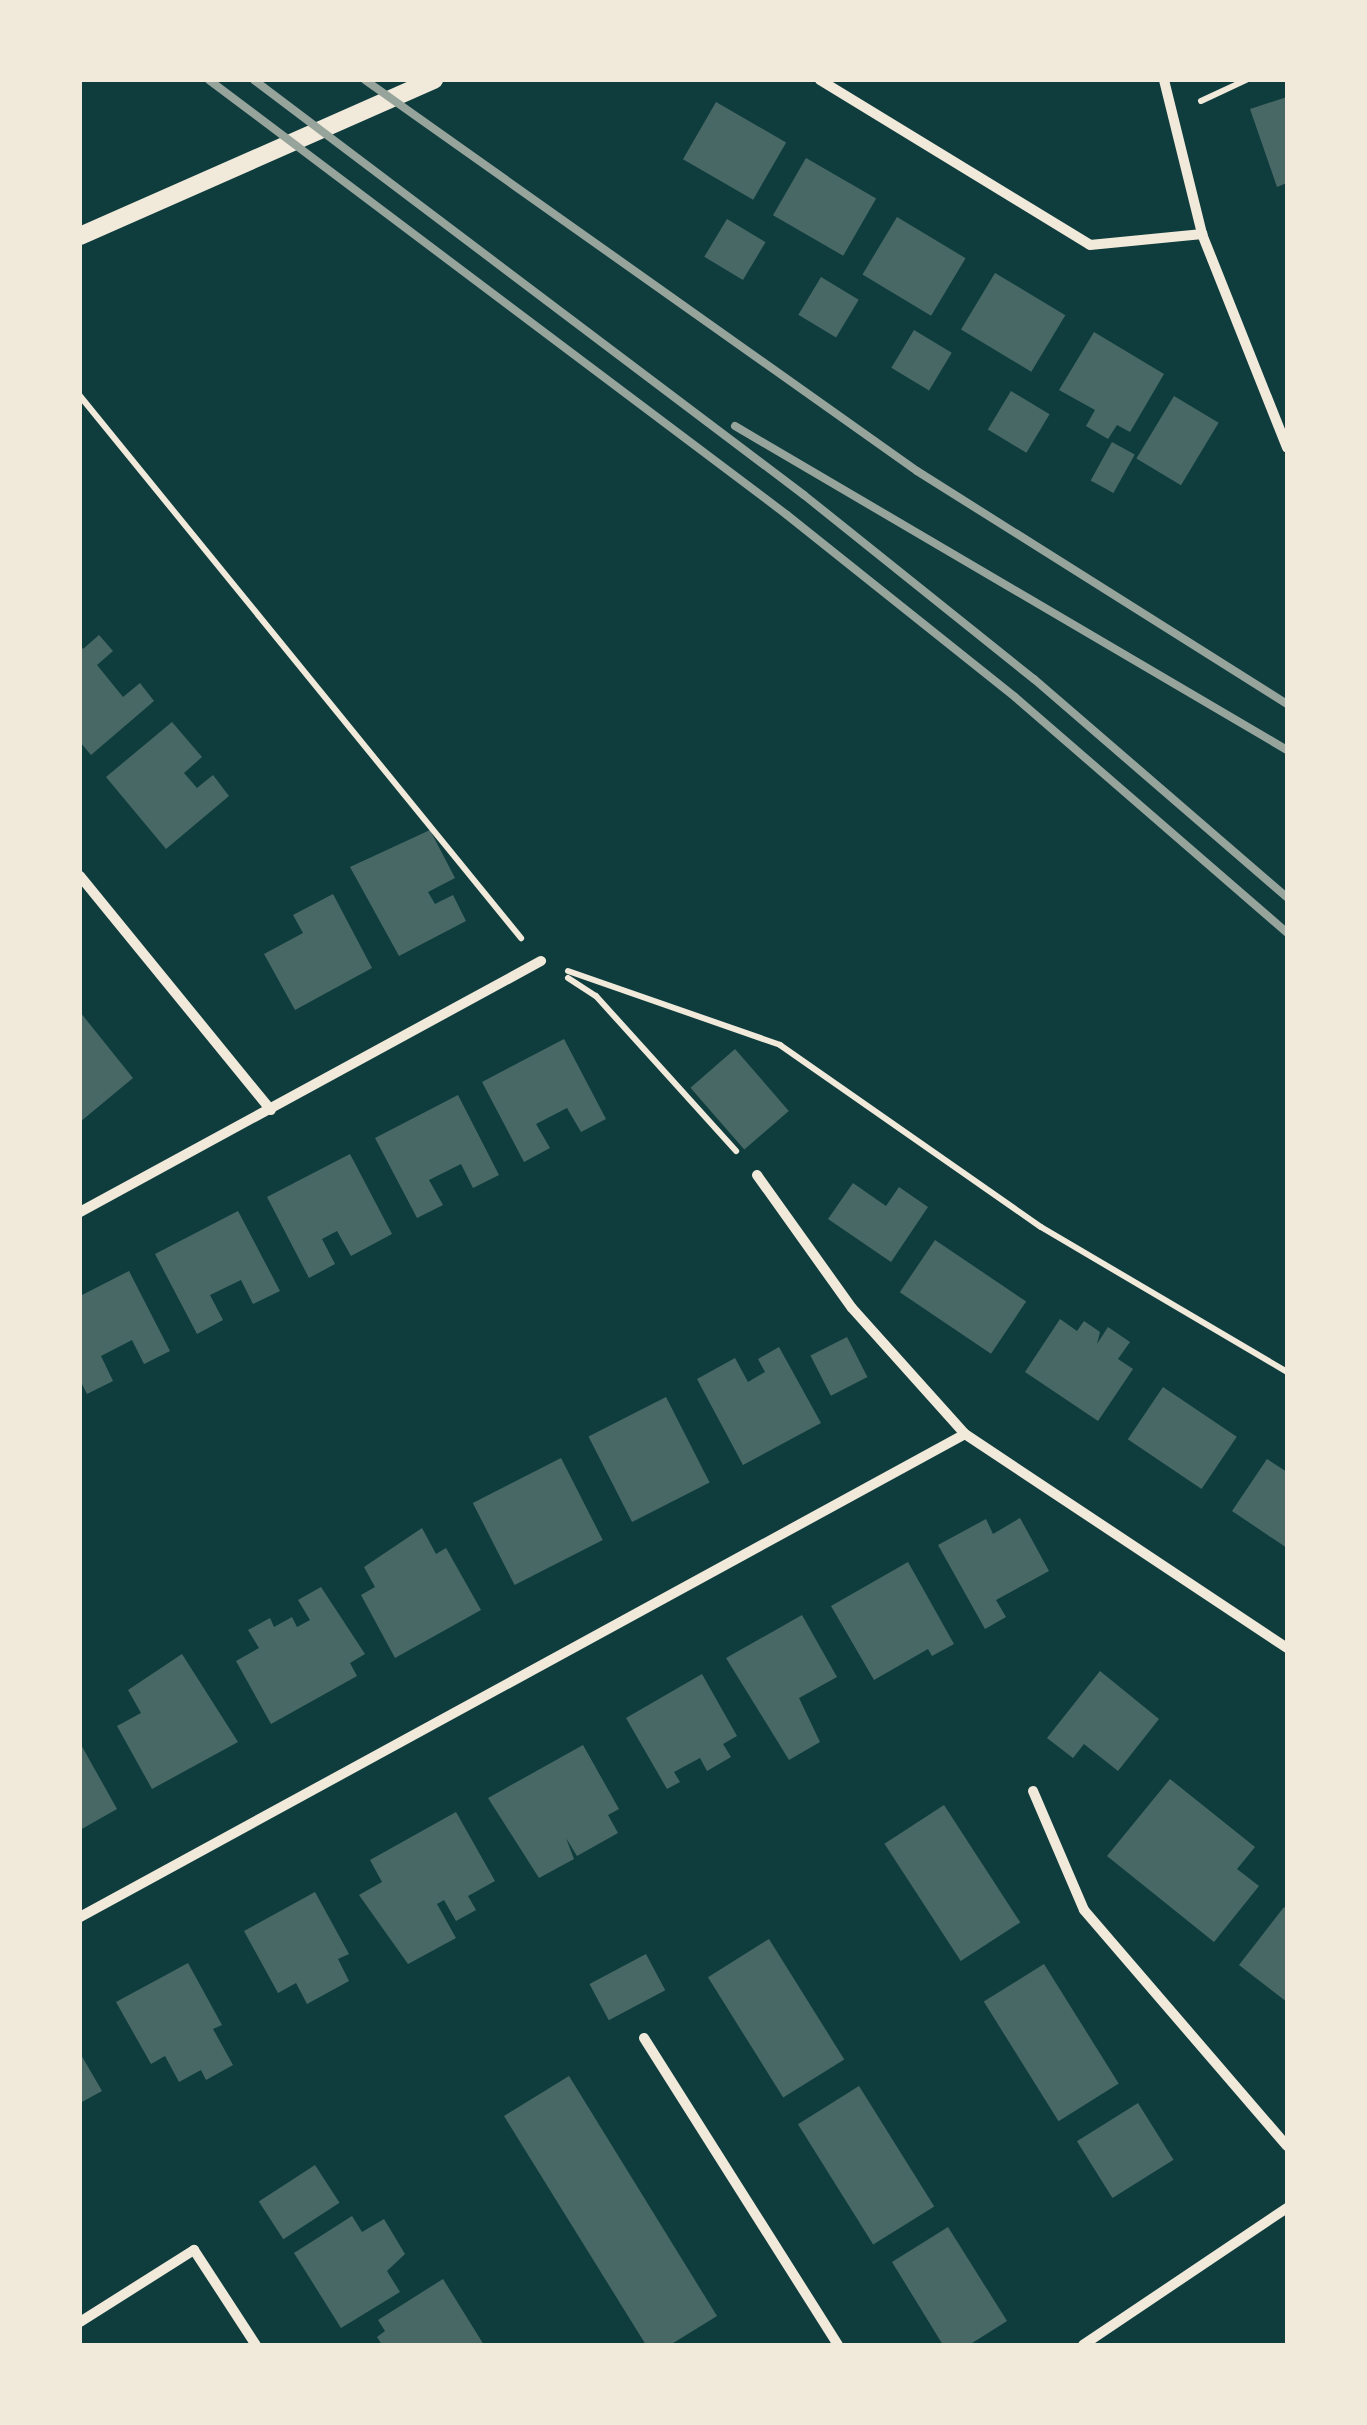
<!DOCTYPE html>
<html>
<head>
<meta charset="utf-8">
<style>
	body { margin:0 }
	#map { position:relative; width:1367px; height:2425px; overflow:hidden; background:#0f3d3e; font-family:"Source Sans 3",sans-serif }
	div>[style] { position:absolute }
	.building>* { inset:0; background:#486865; transform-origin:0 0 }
	.path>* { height:6px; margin:-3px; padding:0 3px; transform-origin:3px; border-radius:3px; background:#f1e9da }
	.minor>* { height:10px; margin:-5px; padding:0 5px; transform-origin:5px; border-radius:5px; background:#f1e9da }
	.tertiary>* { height:18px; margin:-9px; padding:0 9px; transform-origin:9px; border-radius:9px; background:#f1e9da }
	.rail>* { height:8px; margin:-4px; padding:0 4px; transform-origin:4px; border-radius:4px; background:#97a49c }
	span { translate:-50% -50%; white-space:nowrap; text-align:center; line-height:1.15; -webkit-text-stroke:8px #f1e9da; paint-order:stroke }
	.frame { position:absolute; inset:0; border:82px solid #f1e9da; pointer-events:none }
</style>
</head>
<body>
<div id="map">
	<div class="building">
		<i style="clip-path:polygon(1287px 97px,1287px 183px,1277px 187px,1250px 109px)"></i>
		<i style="left:716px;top:102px;width:81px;height:66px;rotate:30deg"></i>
		<i style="left:806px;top:158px;width:81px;height:66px;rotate:30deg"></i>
		<i style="left:897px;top:217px;width:80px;height:67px;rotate:31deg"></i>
		<i style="left:727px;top:219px;width:45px;height:44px;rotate:31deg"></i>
		<i style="left:995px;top:273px;width:82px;height:66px;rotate:31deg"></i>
		<i style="left:821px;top:277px;width:44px;height:44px;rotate:31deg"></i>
		<i style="left:914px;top:330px;width:44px;height:44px;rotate:31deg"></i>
		<i style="clip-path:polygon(1094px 332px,1164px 374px,1130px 432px,1117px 425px,1108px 439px,1086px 426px,1095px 410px,1059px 390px)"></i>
		<i style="left:1011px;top:391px;width:45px;height:45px;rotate:31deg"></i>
		<i style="left:1174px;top:396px;width:52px;height:73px;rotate:31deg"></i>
		<i style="left:1112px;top:442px;width:26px;height:44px;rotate:29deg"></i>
		<i style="clip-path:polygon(99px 635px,113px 651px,97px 665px,123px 697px,140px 683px,154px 701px,91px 755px,80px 742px,80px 644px,83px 649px)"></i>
		<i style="clip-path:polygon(172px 722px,202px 757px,184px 773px,197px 788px,213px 775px,229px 796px,166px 849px,106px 777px)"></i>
		<i style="clip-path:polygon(430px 830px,455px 878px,428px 892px,435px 904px,453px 895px,466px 921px,399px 956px,350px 867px)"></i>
		<i style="clip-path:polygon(333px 894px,372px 968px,295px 1010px,264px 954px,303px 933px,293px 915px)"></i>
		<i style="clip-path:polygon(80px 1012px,133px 1078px,80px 1122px)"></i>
		<i style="clip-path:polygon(564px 1039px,606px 1119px,581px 1132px,567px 1108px,536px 1124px,550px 1148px,524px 1162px,482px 1082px)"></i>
		<i style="left:735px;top:1049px;width:82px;height:59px;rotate:49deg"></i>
		<i style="clip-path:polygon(458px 1095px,499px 1175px,473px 1188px,461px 1164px,429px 1180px,443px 1205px,417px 1218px,375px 1138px)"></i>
		<i style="clip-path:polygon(350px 1154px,392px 1234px,351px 1256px,337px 1231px,322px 1239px,335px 1264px,309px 1278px,267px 1197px)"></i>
		<i style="clip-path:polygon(853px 1183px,886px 1206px,899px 1187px,928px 1207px,891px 1262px,828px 1219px)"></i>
		<i style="clip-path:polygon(238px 1211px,280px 1291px,253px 1304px,241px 1280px,210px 1295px,223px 1320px,197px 1334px,155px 1254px)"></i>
		<i style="left:935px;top:1240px;width:110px;height:63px;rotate:34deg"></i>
		<i style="clip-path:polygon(129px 1271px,170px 1351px,144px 1364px,132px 1340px,101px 1356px,113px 1381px,87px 1394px,80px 1380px,80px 1296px)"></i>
		<i style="clip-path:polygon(1060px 1319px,1077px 1331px,1084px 1321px,1100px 1332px,1097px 1344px,1108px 1327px,1130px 1342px,1118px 1359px,1133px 1369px,1098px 1421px,1025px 1372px)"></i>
		<i style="left:847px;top:1337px;width:45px;height:41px;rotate:63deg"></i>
		<i style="clip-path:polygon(779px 1347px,821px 1423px,743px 1465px,697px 1379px,735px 1358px,748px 1382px,765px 1372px,758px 1359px)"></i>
		<i style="left:1163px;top:1387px;width:89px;height:63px;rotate:34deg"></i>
		<i style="left:666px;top:1397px;width:96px;height:87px;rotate:63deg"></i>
		<i style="left:561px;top:1458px;width:92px;height:99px;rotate:63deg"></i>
		<i style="clip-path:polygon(1267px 1459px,1287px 1472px,1287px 1548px,1232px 1511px)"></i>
		<i style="clip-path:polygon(1020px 1518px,1049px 1571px,996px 1600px,1006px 1617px,985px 1629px,938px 1545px,986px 1519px,993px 1534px)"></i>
		<i style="clip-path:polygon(422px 1528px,436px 1554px,446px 1548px,481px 1610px,395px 1658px,361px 1595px,375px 1587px,364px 1567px)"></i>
		<i style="clip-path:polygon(908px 1562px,954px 1644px,932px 1656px,928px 1649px,874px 1680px,831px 1606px)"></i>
		<i style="clip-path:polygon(321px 1587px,365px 1654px,350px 1663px,357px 1676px,271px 1724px,236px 1661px,259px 1648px,248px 1630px,270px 1618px,274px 1627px,292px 1617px,297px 1627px,310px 1620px,298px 1600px)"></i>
		<i style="clip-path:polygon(802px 1615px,837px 1677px,799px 1698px,820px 1742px,789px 1760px,726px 1658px)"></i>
		<i style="clip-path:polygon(182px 1654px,238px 1742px,152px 1789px,117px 1726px,141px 1713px,128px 1690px)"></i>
		<i style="clip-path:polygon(1100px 1671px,1159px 1719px,1118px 1771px,1084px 1744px,1073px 1758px,1047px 1738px)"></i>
		<i style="clip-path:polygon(702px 1674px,737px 1736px,723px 1744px,731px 1757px,707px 1771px,700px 1758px,674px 1772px,680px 1782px,667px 1789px,626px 1718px)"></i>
		<i style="clip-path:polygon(80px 1743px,117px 1809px,80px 1830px)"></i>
		<i style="clip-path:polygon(583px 1745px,619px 1809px,608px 1815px,618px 1833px,577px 1856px,566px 1838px,574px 1859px,539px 1878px,488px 1798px)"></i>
		<i style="clip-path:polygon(1170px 1779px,1255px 1847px,1237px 1869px,1259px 1886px,1214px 1942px,1107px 1856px)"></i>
		<i style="left:944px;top:1805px;width:140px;height:71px;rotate:57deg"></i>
		<i style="clip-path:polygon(456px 1812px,495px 1881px,468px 1896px,476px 1910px,456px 1921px,444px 1900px,437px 1904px,456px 1938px,408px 1964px,359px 1895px,382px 1882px,370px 1860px)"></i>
		<i style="clip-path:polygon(315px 1892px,349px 1954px,338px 1959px,349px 1981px,307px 2004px,296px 1983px,278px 1993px,244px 1931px)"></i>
		<i style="clip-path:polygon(1284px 1907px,1287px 1910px,1287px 2002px,1239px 1965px)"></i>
		<i style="left:769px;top:1939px;width:142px;height:72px;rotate:58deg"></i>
		<i style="left:646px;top:1954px;width:41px;height:64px;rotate:62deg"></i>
		<i style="clip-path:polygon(188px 1963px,222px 2025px,213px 2029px,233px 2065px,206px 2080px,201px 2070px,179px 2082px,165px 2056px,151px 2064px,116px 2002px)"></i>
		<i style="left:1044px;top:1964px;width:141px;height:71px;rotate:58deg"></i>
		<i style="clip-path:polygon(80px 2053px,102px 2091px,80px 2103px)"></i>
		<i style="clip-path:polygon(569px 2076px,717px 2316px,670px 2345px,646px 2345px,504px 2116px)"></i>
		<i style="left:859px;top:2086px;width:142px;height:72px;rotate:58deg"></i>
		<i style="left:1138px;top:2103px;width:67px;height:72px;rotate:58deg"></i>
		<i style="left:315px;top:2165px;width:45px;height:67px;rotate:57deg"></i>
		<i style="clip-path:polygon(352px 2216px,362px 2232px,384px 2219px,405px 2254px,387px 2271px,400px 2292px,341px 2328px,294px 2253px)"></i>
		<i style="clip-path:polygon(948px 2227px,1007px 2321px,969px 2345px,943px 2345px,892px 2262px)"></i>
		<i style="clip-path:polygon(443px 2279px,484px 2345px,382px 2345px,377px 2337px,385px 2331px,378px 2320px)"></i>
	</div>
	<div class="path">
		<i style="left:1201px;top:101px;width:50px;rotate:-25deg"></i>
		<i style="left:80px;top:396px;width:699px;rotate:50.87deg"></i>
		<i style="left:568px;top:971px;width:225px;rotate:19.2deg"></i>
		<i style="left:780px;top:1045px;width:318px;rotate:34.9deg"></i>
		<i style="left:1041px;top:1227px;width:286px;rotate:30.5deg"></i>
		<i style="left:568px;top:978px;width:33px;rotate:33deg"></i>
		<i style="left:596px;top:996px;width:209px;rotate:47.9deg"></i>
	</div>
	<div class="minor">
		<i style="left:820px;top:80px;width:316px;rotate:31.4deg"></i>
		<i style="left:1090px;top:245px;width:113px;rotate:-5.6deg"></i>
		<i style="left:1164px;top:80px;width:159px;rotate:76.1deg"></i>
		<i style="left:1202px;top:234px;width:230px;rotate:68.3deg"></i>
		<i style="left:80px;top:876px;width:302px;rotate:50.8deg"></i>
		<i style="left:757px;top:1175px;width:163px;rotate:54.5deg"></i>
		<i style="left:852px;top:1308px;width:169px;rotate:48.1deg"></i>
		<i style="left:965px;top:1434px;width:387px;rotate:33.6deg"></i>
		<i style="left:80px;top:1212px;width:525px;rotate:-28.57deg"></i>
		<i style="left:1033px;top:1791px;width:129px;rotate:66.8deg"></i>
		<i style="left:1084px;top:1910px;width:311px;rotate:49.3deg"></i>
		<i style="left:80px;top:1917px;width:1008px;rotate:-28.62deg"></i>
		<i style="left:644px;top:2038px;width:363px;rotate:57.7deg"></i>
		<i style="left:80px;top:2322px;width:135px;rotate:-32.3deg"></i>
		<i style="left:194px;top:2250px;width:113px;rotate:56.9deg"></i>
		<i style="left:1083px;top:2345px;width:246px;rotate:-33.9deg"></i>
	</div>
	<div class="tertiary">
		<i style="left:80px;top:236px;width:387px;rotate:-23.8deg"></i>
	</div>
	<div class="rail">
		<i style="left:209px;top:80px;width:723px;rotate:36.96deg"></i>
		<i style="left:787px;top:515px;width:292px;rotate:38.6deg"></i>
		<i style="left:1015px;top:697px;width:360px;rotate:40.9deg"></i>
		<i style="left:254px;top:80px;width:689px;rotate:37.04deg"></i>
		<i style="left:804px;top:495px;width:295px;rotate:38.7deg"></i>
		<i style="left:1034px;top:679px;width:334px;rotate:40.8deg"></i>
		<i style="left:365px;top:80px;width:676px;rotate:35.31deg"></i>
		<i style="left:917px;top:471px;width:437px;rotate:32.2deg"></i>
		<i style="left:735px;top:426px;width:640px;rotate:30.41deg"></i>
	</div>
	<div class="frame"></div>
</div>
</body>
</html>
